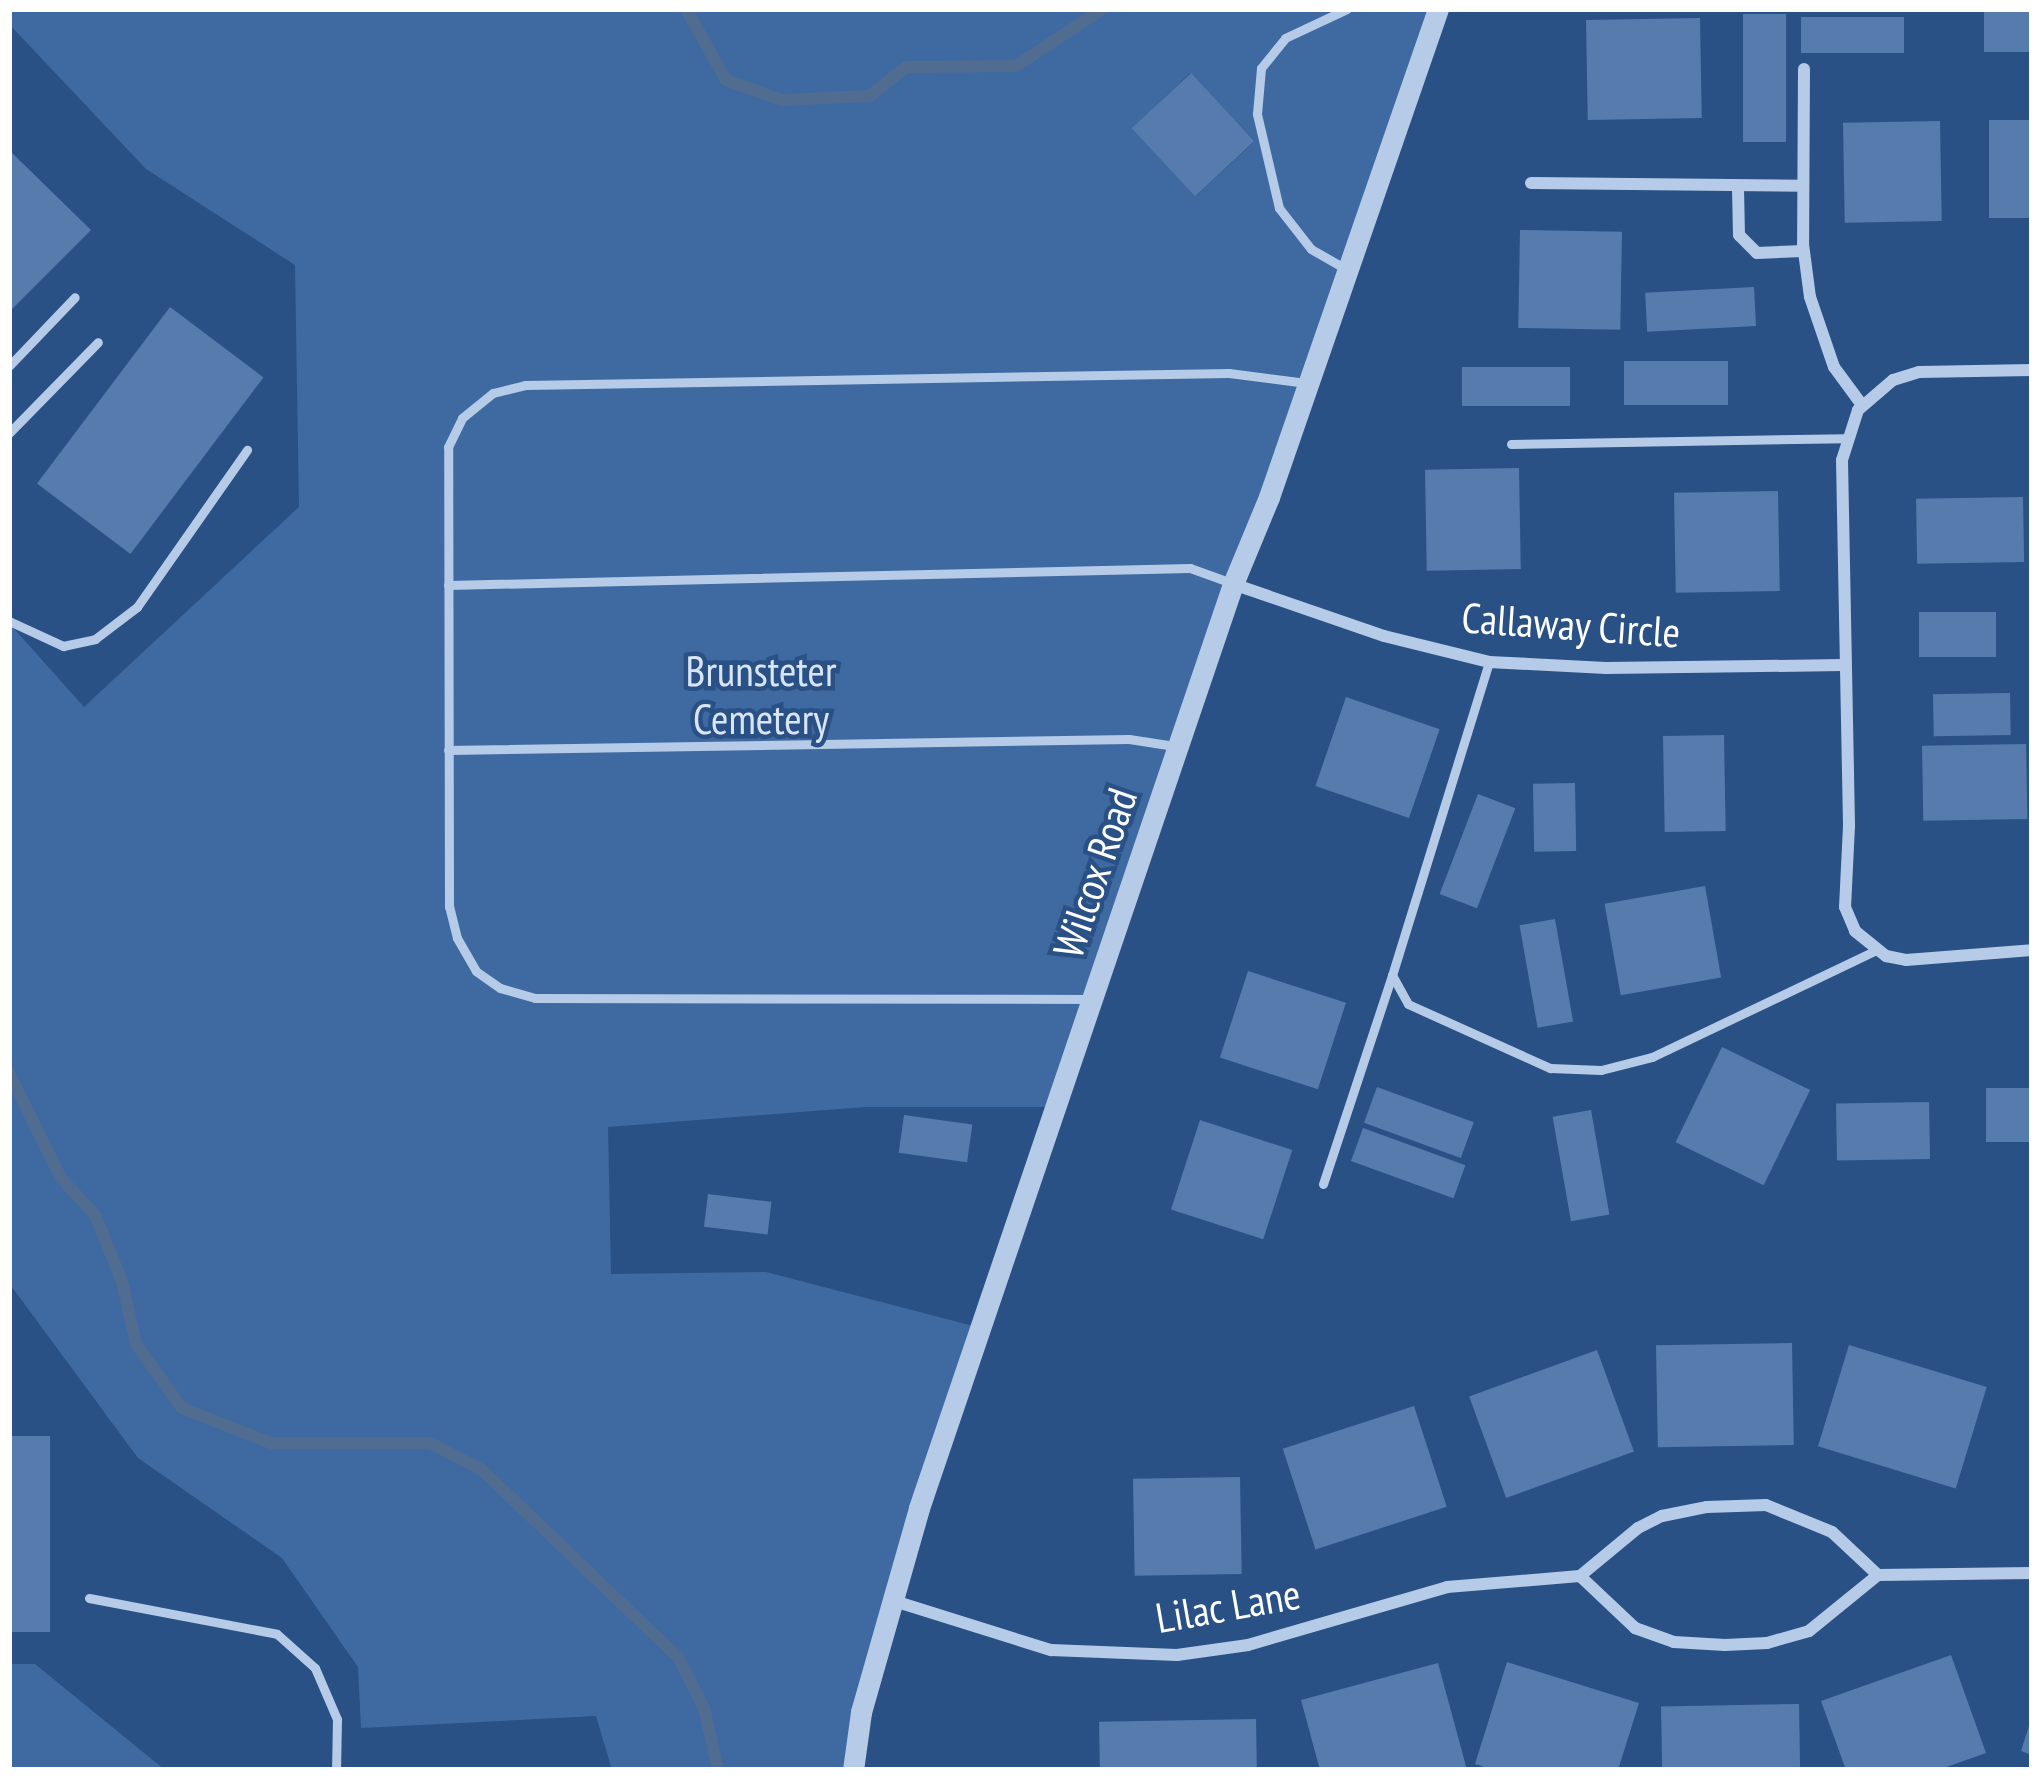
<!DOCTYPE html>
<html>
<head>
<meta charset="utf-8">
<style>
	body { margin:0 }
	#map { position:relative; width:2041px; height:1779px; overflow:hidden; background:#2a5185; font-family:"PT Sans Narrow",sans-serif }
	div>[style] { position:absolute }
	.green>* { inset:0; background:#3f6aa1 }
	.stream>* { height:12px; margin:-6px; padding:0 6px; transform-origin:6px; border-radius:6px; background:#516c91 }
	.building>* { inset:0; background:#567cae; transform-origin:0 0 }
	.service>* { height:9px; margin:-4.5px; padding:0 4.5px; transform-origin:4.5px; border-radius:4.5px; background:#b5cbe7 }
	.minor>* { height:12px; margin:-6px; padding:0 6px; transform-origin:6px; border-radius:6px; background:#b5cbe7 }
	.tertiary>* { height:21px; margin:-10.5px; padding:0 10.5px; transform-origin:10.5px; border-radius:10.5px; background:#b5cbe7 }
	span { translate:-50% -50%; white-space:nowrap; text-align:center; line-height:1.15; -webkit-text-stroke:9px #2a5185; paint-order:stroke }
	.street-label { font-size:42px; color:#fff }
	.park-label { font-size:42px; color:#d9e5f6 }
	.frame { position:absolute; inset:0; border:12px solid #fff; pointer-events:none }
</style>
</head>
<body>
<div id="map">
	<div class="green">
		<i style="clip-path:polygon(evenodd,9px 9px,1438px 9px,1056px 1107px,865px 1107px,608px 1127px,611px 1274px,766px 1272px,981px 1328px,853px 1770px,612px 1770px,596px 1716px,361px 1728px,358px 1667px,282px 1558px,138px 1458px,9px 1283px,9px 623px,84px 707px,299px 507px,295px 265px,146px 169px,9px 24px,9px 9px,1190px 73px,1255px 141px,1197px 195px,1133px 128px,1190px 73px)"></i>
		<i style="clip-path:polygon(9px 1664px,35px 1664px,165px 1770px,9px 1770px)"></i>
	</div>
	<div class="stream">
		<i style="left:686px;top:9px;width:81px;rotate:60.6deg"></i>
		<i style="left:726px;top:80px;width:59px;rotate:19.7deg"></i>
		<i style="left:782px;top:100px;width:88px;rotate:-2.6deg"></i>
		<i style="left:870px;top:96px;width:46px;rotate:-38.9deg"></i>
		<i style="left:906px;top:67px;width:110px;rotate:-0.5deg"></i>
		<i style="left:1016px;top:66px;width:103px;rotate:-33.5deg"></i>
		<i style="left:9px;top:1073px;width:117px;rotate:63.7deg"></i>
		<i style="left:61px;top:1178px;width:50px;rotate:47.4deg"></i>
		<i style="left:95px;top:1215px;width:71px;rotate:67.8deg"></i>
		<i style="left:122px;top:1281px;width:65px;rotate:77.5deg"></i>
		<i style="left:136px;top:1344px;width:79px;rotate:54.3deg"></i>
		<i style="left:182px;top:1408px;width:96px;rotate:21.5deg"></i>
		<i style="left:271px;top:1443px;width:159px"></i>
		<i style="left:430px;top:1443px;width:59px;rotate:27.4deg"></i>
		<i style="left:482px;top:1470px;width:271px;rotate:43.7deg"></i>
		<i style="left:678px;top:1657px;width:57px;rotate:63deg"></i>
		<i style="left:704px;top:1708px;width:64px;rotate:77.3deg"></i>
	</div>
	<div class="building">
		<i style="left:1984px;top:11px;width:48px;height:41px"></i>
		<i style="left:1743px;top:14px;width:43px;height:128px"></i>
		<i style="left:1904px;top:17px;width:36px;height:103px;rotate:90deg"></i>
		<i style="left:1700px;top:18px;width:100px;height:114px;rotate:89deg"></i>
		<i style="left:1191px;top:73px;width:93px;height:81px;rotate:47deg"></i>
		<i style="left:1989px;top:120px;width:43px;height:98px"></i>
		<i style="left:1940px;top:121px;width:100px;height:97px;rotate:89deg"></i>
		<i style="clip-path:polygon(9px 150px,91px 230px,9px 312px)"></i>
		<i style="left:1520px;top:230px;width:102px;height:98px;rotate:1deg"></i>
		<i style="left:1754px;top:287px;width:39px;height:109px;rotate:87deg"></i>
		<i style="left:170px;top:307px;width:117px;height:221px;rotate:37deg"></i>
		<i style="left:1728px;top:361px;width:44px;height:104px;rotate:90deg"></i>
		<i style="left:1570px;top:367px;width:39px;height:108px;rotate:90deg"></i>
		<i style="left:1519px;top:468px;width:101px;height:94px;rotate:89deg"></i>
		<i style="left:1778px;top:491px;width:100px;height:104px;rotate:89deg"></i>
		<i style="left:2023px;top:497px;width:65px;height:107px;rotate:89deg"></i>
		<i style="left:1996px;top:612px;width:45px;height:77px;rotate:90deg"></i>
		<i style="left:2010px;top:693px;width:42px;height:77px;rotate:89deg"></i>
		<i style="left:1346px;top:697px;width:99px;height:94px;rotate:19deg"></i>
		<i style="left:1724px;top:735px;width:96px;height:61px;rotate:89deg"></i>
		<i style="left:2026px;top:744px;width:75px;height:104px;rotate:89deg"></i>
		<i style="left:1575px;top:783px;width:68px;height:42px;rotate:89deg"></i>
		<i style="left:1478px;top:794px;width:40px;height:107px;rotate:21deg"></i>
		<i style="left:1705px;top:886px;width:93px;height:102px;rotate:80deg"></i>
		<i style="left:1555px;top:919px;width:104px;height:36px;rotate:80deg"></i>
		<i style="left:1248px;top:971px;width:103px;height:91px;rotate:18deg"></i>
		<i style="left:1722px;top:1047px;width:98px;height:106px;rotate:26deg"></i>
		<i style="left:1377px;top:1087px;width:103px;height:38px;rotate:20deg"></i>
		<i style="left:1986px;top:1088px;width:46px;height:54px"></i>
		<i style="left:1929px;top:1102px;width:57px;height:93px;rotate:89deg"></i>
		<i style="left:1591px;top:1110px;width:106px;height:39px;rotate:80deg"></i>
		<i style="left:904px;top:1115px;width:69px;height:38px;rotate:8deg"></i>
		<i style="left:1200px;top:1120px;width:97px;height:94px;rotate:18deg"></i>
		<i style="left:1363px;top:1128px;width:109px;height:35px;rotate:20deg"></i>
		<i style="left:708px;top:1194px;width:64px;height:33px;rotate:7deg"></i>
		<i style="left:1792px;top:1343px;width:102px;height:136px;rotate:89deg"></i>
		<i style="left:1849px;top:1345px;width:144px;height:106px;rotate:17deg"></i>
		<i style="left:1597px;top:1350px;width:108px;height:136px;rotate:70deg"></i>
		<i style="left:1414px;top:1406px;width:106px;height:138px;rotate:72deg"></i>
		<i style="left:9px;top:1436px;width:41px;height:196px"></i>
		<i style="left:1240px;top:1477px;width:97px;height:107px;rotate:89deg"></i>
		<i style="clip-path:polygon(1951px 1655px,1986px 1753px,1938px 1770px,1846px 1770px,1821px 1701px)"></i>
		<i style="clip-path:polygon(1507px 1662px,1639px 1703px,1618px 1770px,1494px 1770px,1475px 1764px)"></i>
		<i style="clip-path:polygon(1438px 1663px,1467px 1770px,1320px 1770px,1301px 1700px)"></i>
		<i style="left:1799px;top:1704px;width:66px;height:138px;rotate:89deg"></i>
		<i style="left:1256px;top:1719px;width:51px;height:157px;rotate:89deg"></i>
		<i style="clip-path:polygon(2031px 1720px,2032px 1720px,2032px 1755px,2021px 1751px)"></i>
	</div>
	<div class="service">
		<i style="left:1346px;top:269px;width:40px;rotate:-150.3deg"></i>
		<i style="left:1311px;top:249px;width:52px;rotate:-128deg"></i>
		<i style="left:1279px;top:208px;width:97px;rotate:-103.2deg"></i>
		<i style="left:1257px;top:114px;width:46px;rotate:-85deg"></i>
		<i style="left:1261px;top:68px;width:38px;rotate:-51deg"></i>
		<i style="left:1285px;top:38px;width:68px;rotate:-25.1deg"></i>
		<i style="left:9px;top:366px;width:95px;rotate:-46.3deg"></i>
		<i style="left:9px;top:433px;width:127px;rotate:-45.6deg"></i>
		<i style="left:1511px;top:444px;width:335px;rotate:-1deg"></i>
		<i style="left:448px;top:585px;width:742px;rotate:-1.31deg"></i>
		<i style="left:1190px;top:568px;width:45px;rotate:19.7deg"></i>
		<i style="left:9px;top:621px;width:60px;rotate:24.8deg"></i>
		<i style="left:63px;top:646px;width:33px;rotate:-12deg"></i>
		<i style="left:95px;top:639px;width:53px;rotate:-37.3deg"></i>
		<i style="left:137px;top:607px;width:192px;rotate:-55deg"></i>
		<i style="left:1489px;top:662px;width:328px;rotate:107.2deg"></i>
		<i style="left:1392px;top:975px;width:33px;rotate:61deg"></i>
		<i style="left:1408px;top:1004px;width:156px;rotate:24.3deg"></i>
		<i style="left:1550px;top:1068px;width:51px;rotate:2.2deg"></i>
		<i style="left:1601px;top:1070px;width:53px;rotate:-14.3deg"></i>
		<i style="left:1652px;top:1057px;width:248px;rotate:-25.5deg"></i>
		<i style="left:448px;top:750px;width:681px;rotate:-0.93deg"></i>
		<i style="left:1129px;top:739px;width:46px;rotate:8.8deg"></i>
		<i style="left:1093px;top:999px;width:558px;rotate:-179.9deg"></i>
		<i style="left:535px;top:998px;width:36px;rotate:-164deg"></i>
		<i style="left:500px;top:988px;width:29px;rotate:-145deg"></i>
		<i style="left:476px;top:971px;width:38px;rotate:-120deg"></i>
		<i style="left:457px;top:938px;width:32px;rotate:-104deg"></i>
		<i style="left:449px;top:907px;width:460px;rotate:-90.1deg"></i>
		<i style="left:448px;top:447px;width:32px;rotate:-64deg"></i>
		<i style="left:462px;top:418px;width:40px;rotate:-39deg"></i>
		<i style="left:493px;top:393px;width:33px;rotate:-14deg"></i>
		<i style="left:525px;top:385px;width:704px;rotate:-0.98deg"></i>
		<i style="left:1229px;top:373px;width:78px;rotate:7.4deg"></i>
		<i style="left:1323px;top:1184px;width:220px;rotate:-71.7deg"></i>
		<i style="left:89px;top:1598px;width:191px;rotate:10.8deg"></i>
		<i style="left:277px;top:1634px;width:51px;rotate:41.8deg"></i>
		<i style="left:315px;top:1668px;width:56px;rotate:66.7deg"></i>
		<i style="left:337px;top:1719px;width:51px;rotate:91.1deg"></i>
	</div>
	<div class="minor">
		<i style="left:1804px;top:69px;width:175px;rotate:90.3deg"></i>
		<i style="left:1803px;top:244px;width:53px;rotate:82.5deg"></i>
		<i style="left:1810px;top:297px;width:74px;rotate:71.1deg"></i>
		<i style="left:1834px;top:367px;width:47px;rotate:53.6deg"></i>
		<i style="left:1531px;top:183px;width:272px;rotate:0.6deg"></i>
		<i style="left:1738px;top:188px;width:47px;rotate:88.8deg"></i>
		<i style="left:1739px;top:235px;width:25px;rotate:45deg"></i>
		<i style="left:1757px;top:253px;width:46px;rotate:-2.5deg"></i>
		<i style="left:2032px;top:370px;width:113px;rotate:179deg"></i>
		<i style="left:1919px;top:372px;width:27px;rotate:163deg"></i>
		<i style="left:1893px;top:380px;width:46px;rotate:139.4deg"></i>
		<i style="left:1858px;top:410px;width:52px;rotate:107.7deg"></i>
		<i style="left:1842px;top:460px;width:366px;rotate:88.9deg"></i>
		<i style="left:1849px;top:826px;width:81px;rotate:92.8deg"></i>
		<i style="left:1845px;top:907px;width:26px;rotate:67deg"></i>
		<i style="left:1855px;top:931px;width:40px;rotate:39deg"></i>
		<i style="left:1886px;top:956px;width:20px;rotate:11deg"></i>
		<i style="left:1906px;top:960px;width:126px;rotate:-4.5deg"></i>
		<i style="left:1233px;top:584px;width:160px;rotate:19deg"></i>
		<i style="left:1384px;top:636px;width:108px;rotate:13.9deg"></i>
		<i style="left:1489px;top:662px;width:117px;rotate:2.9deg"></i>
		<i style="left:1606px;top:668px;width:237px;rotate:-0.7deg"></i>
		<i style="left:1580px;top:1576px;width:76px;rotate:43.4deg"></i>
		<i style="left:1635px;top:1628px;width:41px;rotate:19.7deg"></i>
		<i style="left:1674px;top:1642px;width:51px;rotate:3.4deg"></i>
		<i style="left:1725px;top:1645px;width:42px;rotate:-2.7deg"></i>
		<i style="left:1767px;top:1643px;width:44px;rotate:-15.9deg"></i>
		<i style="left:1809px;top:1631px;width:89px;rotate:-39.1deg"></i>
		<i style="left:1878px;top:1575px;width:154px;rotate:-0.7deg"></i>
		<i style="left:891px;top:1600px;width:168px;rotate:17.4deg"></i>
		<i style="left:1051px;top:1650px;width:126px;rotate:2.3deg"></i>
		<i style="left:1177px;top:1655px;width:72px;rotate:-8deg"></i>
		<i style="left:1248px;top:1645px;width:207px;rotate:-16.2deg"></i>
		<i style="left:1447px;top:1587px;width:133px;rotate:-4.7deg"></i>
		<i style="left:1580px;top:1576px;width:75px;rotate:-39.6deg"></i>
		<i style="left:1638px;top:1528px;width:27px;rotate:-27deg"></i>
		<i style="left:1662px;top:1516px;width:46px;rotate:-11.3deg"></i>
		<i style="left:1707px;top:1507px;width:59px;rotate:-1.9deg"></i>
		<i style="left:1766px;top:1505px;width:71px;rotate:22.2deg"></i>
		<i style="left:1832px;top:1532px;width:63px;rotate:43.1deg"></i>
	</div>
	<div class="tertiary">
		<i style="left:853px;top:1770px;width:59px;rotate:-82.1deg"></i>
		<i style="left:861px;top:1712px;width:212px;rotate:-74.1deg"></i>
		<i style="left:919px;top:1508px;width:976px;rotate:-71.23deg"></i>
		<i style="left:1233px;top:584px;width:94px;rotate:-67.5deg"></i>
		<i style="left:1269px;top:497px;width:516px;rotate:-70.9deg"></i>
	</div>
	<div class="street-label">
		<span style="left:1571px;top:625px;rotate:4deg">Callaway Circle</span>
		<span style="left:1095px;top:873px;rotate:-71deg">Wilcox Road</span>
		<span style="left:1228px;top:1606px;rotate:-10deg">Lilac Lane</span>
	</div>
	<div class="park-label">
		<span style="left:761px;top:695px">Brunsteter<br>Cemetery</span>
	</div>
	<div class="frame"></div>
</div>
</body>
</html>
